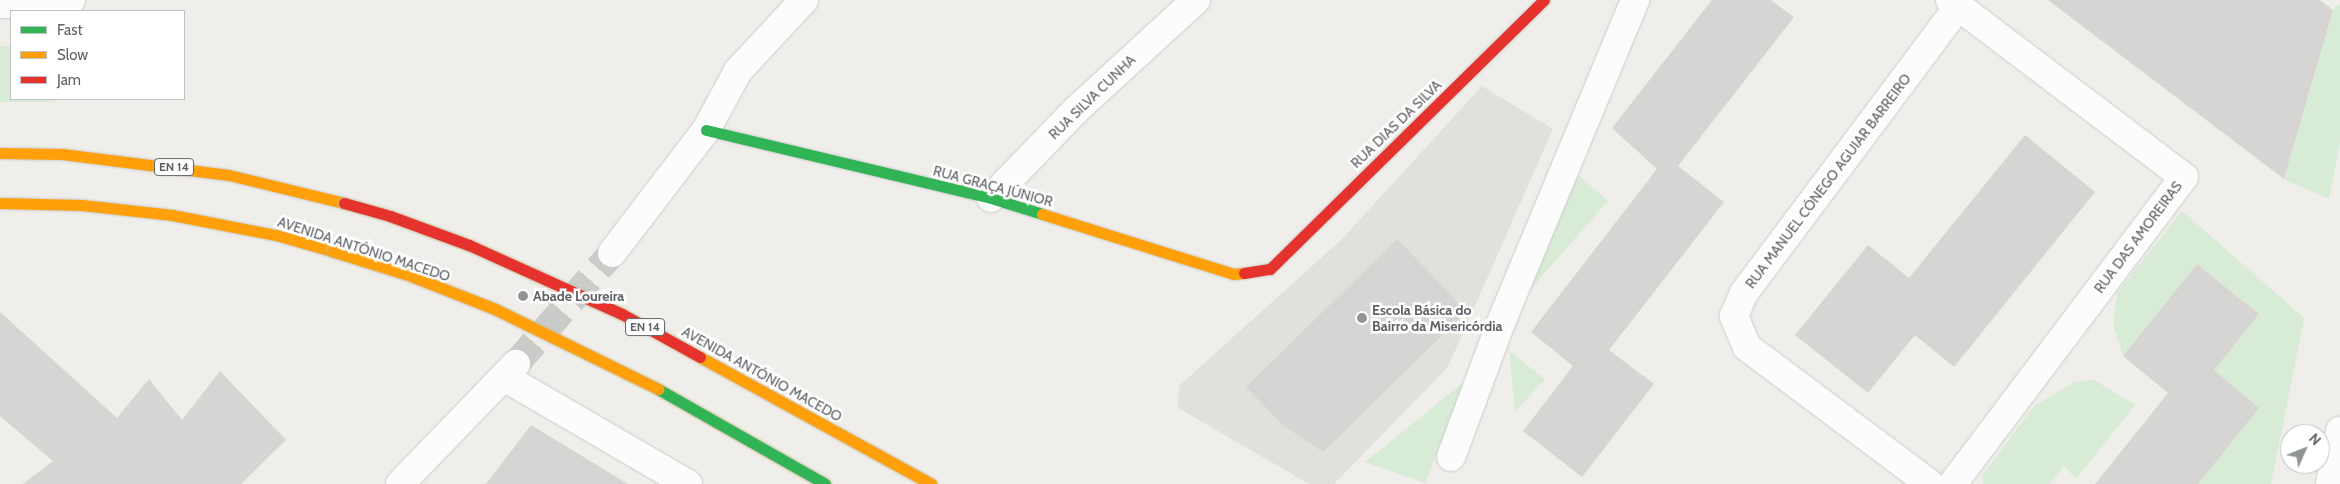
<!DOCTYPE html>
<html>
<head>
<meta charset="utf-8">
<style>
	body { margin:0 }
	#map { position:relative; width:2340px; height:484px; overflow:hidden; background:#efeeea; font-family:Cabin,sans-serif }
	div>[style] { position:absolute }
	.education>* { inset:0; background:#e2e0da }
	.green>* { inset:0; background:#d8ebd6 }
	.building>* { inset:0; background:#d6d5d3 }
	.street-tunnel>* { height:28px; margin-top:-14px; transform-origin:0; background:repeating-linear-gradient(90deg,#cbcbca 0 28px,transparent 0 42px) }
	.roads { filter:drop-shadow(0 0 1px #cbcccc) drop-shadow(0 0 1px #cbcccc) }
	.street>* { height:28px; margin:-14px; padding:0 14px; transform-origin:14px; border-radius:14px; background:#fdfcfc }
	.fast>* { height:11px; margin:-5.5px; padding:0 5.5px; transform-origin:5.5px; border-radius:5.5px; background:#30b455 }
	.slow>* { height:11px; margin:-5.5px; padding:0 5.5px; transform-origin:5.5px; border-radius:5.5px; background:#ff9f0a }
	.jam>* { height:11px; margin:-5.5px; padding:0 5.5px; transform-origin:5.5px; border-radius:5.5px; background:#e5322d }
	.bridges { filter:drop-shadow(0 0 1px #c8b996) drop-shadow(0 0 1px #c8b996) }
	.fast-bridge>* { height:11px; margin:-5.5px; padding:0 5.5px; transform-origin:5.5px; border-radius:5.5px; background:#30b455 }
	.slow-bridge>* { height:11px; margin:-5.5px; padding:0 5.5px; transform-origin:5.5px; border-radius:5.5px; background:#ff9f0a }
	.jam-bridge>* { height:11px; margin:-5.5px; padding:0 5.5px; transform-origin:5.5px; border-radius:5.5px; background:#e5322d }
	.dots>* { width:14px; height:14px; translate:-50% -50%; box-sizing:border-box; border:2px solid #fff; border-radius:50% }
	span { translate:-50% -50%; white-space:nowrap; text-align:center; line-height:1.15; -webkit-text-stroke:5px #fff; paint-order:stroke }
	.shield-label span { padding:1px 4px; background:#fff; border:1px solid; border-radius:4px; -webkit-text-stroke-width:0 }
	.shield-label { font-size:12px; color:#5f6368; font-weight:700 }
	.street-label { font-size:14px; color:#5f6368 }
	.poi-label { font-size:14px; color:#5f6368; font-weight:700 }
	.left { translate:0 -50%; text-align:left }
	.legend { position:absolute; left:10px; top:10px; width:175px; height:90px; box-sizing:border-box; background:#fff; border:1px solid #bfc1c3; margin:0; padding:6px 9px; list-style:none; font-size:15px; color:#5f6368 }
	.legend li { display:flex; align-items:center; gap:10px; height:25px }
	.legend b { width:25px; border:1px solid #bfc1c3 }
	.north { position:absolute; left:2280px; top:424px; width:50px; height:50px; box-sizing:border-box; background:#fff; border:1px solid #bfc1c3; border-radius:50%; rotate:46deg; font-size:14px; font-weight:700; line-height:20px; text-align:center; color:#5f6368 }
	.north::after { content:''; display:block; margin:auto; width:18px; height:22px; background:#919496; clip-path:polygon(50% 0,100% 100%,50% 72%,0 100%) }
</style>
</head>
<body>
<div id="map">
	<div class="education">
		<i style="clip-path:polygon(1482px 86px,1553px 129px,1448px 367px,1334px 484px,1309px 484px,1178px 408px,1179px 386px,1343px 238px)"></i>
	</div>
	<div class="green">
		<i style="clip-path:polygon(2340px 4px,2340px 142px,2329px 199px,2284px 179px,2333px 10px)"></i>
		<i style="clip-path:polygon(0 46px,11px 46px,11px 99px,55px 99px,54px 102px,0 102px)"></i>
		<i style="clip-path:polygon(1575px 172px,1608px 201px,1522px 299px)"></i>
		<i style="clip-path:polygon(2182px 211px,2304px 318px,2271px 484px,2198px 484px,2259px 408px,2214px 370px,2259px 314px,2197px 264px,2123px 356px,2113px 324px,2117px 293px)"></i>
		<i style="clip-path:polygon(1509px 351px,1545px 379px,1515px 412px)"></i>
		<i style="clip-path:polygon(2094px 380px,2135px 405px,2076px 479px,2064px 466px,2049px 484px,1983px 484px,1982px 476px,2034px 406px,2074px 382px)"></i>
		<i style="clip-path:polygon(1464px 382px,1425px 483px,1365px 462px)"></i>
	</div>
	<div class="building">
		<i style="clip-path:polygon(1712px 0,1771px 0,1794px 17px,1678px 166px,1724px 202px,1609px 350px,1654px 384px,1582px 477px,1523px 431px,1573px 366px,1531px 332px,1657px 169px,1612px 128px)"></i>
		<i style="clip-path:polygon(2048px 0,2320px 0,2333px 10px,2284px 179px)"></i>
		<i style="clip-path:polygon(2025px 135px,2095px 192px,1954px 367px,1915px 335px,1868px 393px,1795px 335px,1868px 245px,1909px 278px)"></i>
		<i style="clip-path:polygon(1397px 239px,1467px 311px,1323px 452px,1284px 426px,1246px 387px)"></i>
		<i style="clip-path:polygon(2197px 264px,2259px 314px,2214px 370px,2259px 408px,2198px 484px,2095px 484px,2168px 393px,2123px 356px)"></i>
		<i style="clip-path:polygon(0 312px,117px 418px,149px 379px,182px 420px,220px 371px,286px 440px,241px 484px,23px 484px,53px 461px,0 416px)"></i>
		<i style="clip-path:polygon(531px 425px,628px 484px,486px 484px)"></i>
	</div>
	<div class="street-tunnel">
		<i style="left:516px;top:364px;width:147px;rotate:-49.1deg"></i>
	</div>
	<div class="roads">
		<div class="street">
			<i style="left:1950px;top:0;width:293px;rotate:37.1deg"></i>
			<i style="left:2184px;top:177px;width:384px;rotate:127deg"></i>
			<i style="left:0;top:4px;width:71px;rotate:-3.2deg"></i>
			<i style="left:991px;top:198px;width:122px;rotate:-46deg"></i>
			<i style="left:1076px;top:110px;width:163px;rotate:-42.5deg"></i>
			<i style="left:612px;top:253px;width:155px;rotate:-52.6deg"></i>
			<i style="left:706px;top:130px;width:67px;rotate:-61.5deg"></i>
			<i style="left:738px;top:71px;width:97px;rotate:-47.1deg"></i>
			<i style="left:504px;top:377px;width:213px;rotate:30.2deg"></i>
			<i style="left:1451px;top:457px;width:146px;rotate:-69.6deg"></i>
			<i style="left:1502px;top:320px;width:347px;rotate:-67.4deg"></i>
			<i style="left:400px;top:484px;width:167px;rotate:-46deg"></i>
			<i style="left:1930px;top:484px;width:229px;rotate:-143.2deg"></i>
			<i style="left:1747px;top:347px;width:34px;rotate:-113deg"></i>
			<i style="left:1734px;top:316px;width:25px;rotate:-67deg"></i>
			<i style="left:1744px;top:293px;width:357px;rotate:-53.2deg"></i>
			<i style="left:2330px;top:484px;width:54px;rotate:-79.3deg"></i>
		</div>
		<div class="fast">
			<i style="left:706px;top:130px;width:293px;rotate:13.4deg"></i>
			<i style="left:991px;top:198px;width:53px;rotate:17.4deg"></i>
		</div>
		<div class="slow">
			<i style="left:0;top:153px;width:62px;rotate:0.9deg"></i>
			<i style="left:62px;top:154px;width:168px;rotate:7.2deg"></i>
			<i style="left:229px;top:175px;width:118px;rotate:13.7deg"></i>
			<i style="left:0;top:203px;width:82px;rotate:1.4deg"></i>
			<i style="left:82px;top:205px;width:91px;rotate:6.3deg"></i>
			<i style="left:172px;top:215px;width:106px;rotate:10.9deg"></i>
			<i style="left:276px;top:235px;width:58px;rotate:15.9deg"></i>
			<i style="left:1042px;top:214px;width:200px;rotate:17.4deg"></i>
			<i style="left:1233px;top:274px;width:11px;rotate:-5deg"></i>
		</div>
		<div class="jam">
			<i style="left:1244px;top:273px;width:26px;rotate:-9deg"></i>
			<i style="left:1270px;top:269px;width:384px;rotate:-44.5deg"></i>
		</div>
	</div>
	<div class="bridges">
		<div class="fast-bridge">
			<i style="left:658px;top:389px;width:192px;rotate:29.6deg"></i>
		</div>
		<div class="slow-bridge">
			<i style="left:332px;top:251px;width:77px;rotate:17.3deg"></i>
			<i style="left:406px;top:274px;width:96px;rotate:21.5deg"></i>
			<i style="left:495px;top:309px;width:182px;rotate:26.1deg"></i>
			<i style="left:700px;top:357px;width:264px;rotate:28.8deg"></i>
		</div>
		<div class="jam-bridge">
			<i style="left:344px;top:203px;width:48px;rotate:15.8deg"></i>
			<i style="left:390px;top:216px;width:84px;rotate:20.2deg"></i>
			<i style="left:469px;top:245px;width:168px;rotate:24.3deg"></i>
			<i style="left:622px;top:314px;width:89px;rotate:28.9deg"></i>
		</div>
	</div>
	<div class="dots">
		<i style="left:523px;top:296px;background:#919496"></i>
		<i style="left:1362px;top:318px;background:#919496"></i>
	</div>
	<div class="shield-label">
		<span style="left:174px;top:167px">EN 14</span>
		<span style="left:645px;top:327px">EN 14</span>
	</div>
	<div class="street-label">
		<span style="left:1092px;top:97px;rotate:-44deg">RUA SILVA CUNHA</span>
		<span style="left:1396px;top:124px;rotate:-44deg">RUA DIAS DA SILVA</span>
		<span style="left:1828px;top:181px;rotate:-53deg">RUA MANUEL CÓNEGO AGUIAR BARREIRO</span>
		<span style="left:993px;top:186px;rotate:15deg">RUA GRAÇA JÚNIOR</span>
		<span style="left:2138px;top:237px;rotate:-53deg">RUA DAS AMOREIRAS</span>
		<span style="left:364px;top:249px;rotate:18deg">AVENIDA ANTÓNIO MACEDO</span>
		<span style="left:762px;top:374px;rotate:29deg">AVENIDA ANTÓNIO MACEDO</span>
	</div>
	<div class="poi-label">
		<span class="left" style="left:533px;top:296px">Abade Loureira</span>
		<span class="left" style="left:1372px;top:318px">Escola Básica do<br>Bairro da Misericórdia</span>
	</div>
	<ul class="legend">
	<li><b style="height:6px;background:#30b455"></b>Fast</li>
	<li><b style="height:6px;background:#ff9f0a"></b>Slow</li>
	<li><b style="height:6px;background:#e5322d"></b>Jam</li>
	</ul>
	<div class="north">N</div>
</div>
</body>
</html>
